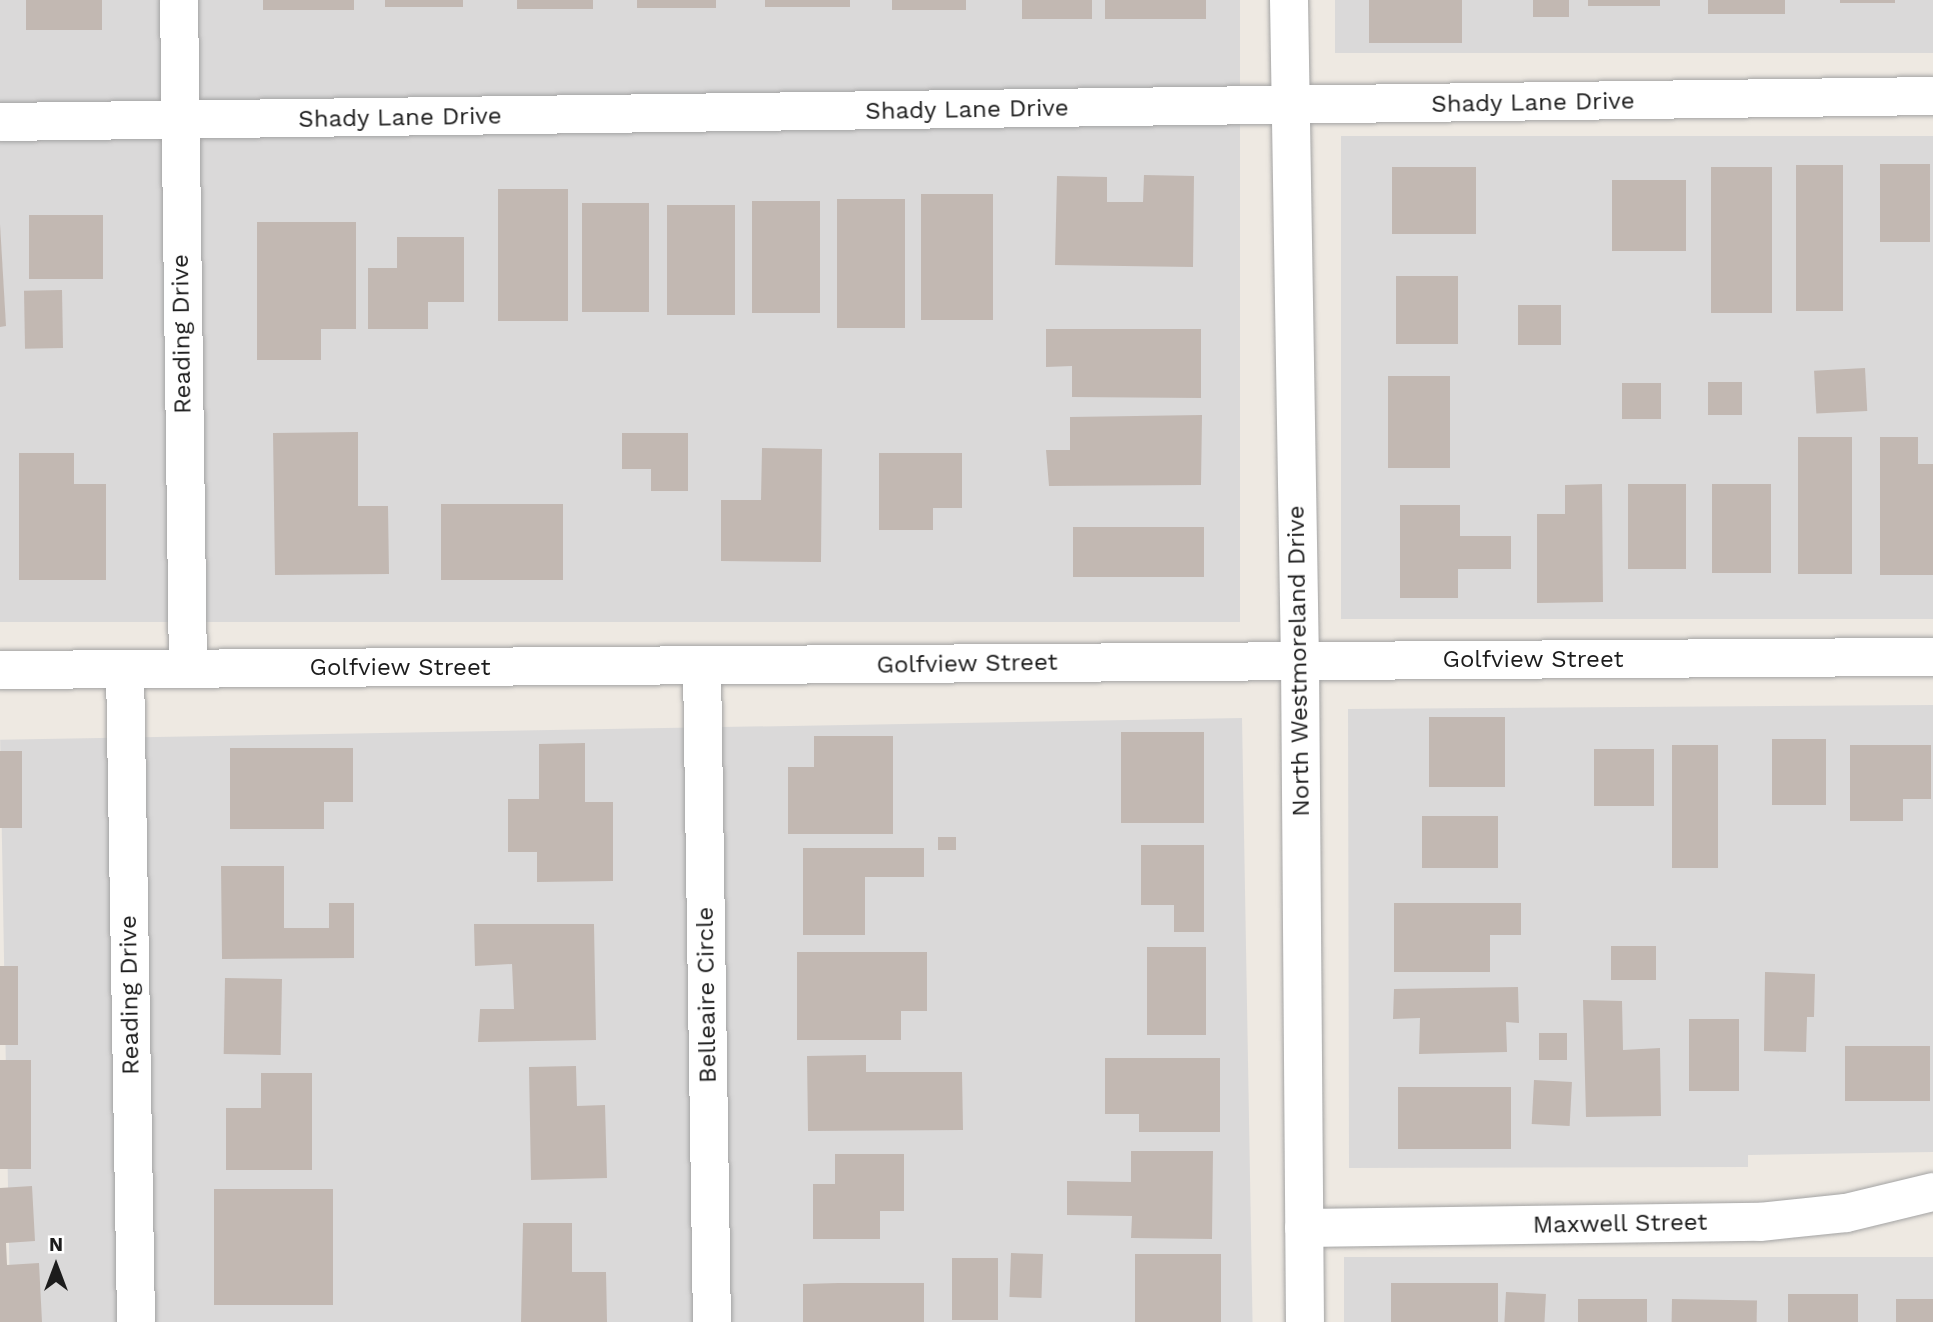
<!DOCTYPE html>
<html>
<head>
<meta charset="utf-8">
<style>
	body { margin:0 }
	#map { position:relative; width:1933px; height:1322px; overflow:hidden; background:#eee9e2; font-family:"Work Sans",sans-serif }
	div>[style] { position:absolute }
	.residential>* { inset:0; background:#dad9d9; transform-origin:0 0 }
	.building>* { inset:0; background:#c2b8b2; transform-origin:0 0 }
	.roads { filter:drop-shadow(0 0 2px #a3a3a3) drop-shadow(0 0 2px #a3a3a3) }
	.minor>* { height:38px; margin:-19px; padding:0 19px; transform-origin:19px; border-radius:19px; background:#fff }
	span { translate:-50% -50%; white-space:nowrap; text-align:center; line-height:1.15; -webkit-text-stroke:5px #fff; paint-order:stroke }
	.street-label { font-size:24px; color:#1c1c1c }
	.north { position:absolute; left:21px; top:1231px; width:70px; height:70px; -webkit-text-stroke:5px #fff; paint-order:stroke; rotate:0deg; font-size:19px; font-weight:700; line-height:28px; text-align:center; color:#1c1c1c }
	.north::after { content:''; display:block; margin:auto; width:24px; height:32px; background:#1c1c1c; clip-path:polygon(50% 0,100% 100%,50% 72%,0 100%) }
</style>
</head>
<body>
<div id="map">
	<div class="residential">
		<i style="left:0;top:0;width:1240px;height:622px"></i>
		<i style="left:1335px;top:0;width:598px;height:53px"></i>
		<i style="left:1933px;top:136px;width:483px;height:592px;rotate:90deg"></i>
		<i style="clip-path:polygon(1933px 705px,1933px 1152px,1748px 1155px,1748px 1167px,1349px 1168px,1348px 709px)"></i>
		<i style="left:1242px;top:718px;width:604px;height:1242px;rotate:89deg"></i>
		<i style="left:1933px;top:1257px;width:65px;height:589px;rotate:90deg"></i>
	</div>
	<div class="building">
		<i style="left:26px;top:0;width:76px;height:30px"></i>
		<i style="left:263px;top:0;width:91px;height:10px"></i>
		<i style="left:385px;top:0;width:78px;height:7px"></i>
		<i style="left:517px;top:0;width:76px;height:9px"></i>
		<i style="left:637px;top:0;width:79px;height:8px"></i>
		<i style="left:765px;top:0;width:85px;height:7px"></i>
		<i style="left:892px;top:0;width:74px;height:10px"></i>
		<i style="left:1022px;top:0;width:70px;height:19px"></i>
		<i style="left:1105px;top:0;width:101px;height:19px"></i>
		<i style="left:1369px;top:0;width:93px;height:43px"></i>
		<i style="left:1533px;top:0;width:36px;height:17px"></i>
		<i style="left:1588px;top:0;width:72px;height:6px"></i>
		<i style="left:1708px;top:0;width:77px;height:14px"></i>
		<i style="left:1840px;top:0;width:55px;height:3px"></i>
		<i style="left:1880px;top:164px;width:50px;height:78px"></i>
		<i style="left:1796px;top:165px;width:47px;height:146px"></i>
		<i style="left:1392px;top:167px;width:84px;height:67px"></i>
		<i style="left:1711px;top:167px;width:61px;height:146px"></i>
		<i style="clip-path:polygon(1144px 175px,1194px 176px,1193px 267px,1055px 265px,1057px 176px,1107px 177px,1107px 202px,1143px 202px)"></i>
		<i style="left:1612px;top:180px;width:74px;height:71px"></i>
		<i style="left:498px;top:189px;width:70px;height:132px"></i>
		<i style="left:921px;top:194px;width:72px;height:126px"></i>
		<i style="left:837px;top:199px;width:68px;height:129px"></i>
		<i style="left:752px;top:201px;width:68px;height:112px"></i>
		<i style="left:582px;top:203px;width:67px;height:109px"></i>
		<i style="left:667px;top:205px;width:68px;height:110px"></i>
		<i style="left:29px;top:215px;width:74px;height:64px"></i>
		<i style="clip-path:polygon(257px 222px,356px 222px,356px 329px,321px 329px,321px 360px,257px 360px)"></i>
		<i style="clip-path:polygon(0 224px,6px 326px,0 327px)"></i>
		<i style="clip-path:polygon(397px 237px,464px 237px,464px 302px,428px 302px,428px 329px,368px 329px,368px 268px,397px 268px)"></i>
		<i style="left:1396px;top:276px;width:62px;height:68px"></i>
		<i style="left:62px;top:290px;width:58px;height:38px;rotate:89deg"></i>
		<i style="left:1518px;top:305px;width:43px;height:40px"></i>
		<i style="clip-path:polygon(1046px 329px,1201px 329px,1201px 398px,1072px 397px,1072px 366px,1046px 367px)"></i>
		<i style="left:1865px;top:368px;width:43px;height:51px;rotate:87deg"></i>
		<i style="left:1388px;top:376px;width:62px;height:92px"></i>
		<i style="left:1708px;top:382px;width:34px;height:33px"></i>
		<i style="left:1622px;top:383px;width:39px;height:36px"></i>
		<i style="clip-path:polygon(1202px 415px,1201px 485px,1049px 486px,1046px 450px,1070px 450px,1070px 417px)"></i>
		<i style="clip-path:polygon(358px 432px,358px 506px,388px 506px,389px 574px,275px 575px,273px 433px)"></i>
		<i style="clip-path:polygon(622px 433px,688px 433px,688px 491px,651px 491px,651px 469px,622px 469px)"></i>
		<i style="left:1852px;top:437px;width:137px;height:54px;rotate:90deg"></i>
		<i style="clip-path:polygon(1880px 437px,1918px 437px,1918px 464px,1933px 464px,1933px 575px,1880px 575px)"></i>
		<i style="clip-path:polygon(762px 448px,822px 449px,821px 562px,721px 561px,721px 500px,761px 500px)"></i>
		<i style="clip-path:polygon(19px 453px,74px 453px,74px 484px,106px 484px,106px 580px,19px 580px)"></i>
		<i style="clip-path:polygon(879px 453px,962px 453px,962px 508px,933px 508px,933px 530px,879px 530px)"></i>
		<i style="clip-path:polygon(1602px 484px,1603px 602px,1537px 603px,1537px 514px,1565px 514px,1565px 485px)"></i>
		<i style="left:1628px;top:484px;width:58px;height:85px"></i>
		<i style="left:1712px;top:484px;width:59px;height:89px"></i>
		<i style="left:441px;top:504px;width:122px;height:76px"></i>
		<i style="clip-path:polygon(1400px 505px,1460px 505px,1460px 536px,1511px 536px,1511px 569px,1458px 569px,1458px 598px,1400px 598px)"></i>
		<i style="left:1073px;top:527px;width:131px;height:50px"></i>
		<i style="left:1429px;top:717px;width:76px;height:70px"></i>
		<i style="left:1121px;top:732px;width:83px;height:91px"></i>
		<i style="clip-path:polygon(814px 736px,893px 736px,893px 834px,788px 834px,788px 767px,814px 767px)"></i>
		<i style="left:1772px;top:739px;width:54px;height:66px"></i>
		<i style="clip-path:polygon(585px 743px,585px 802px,613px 802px,613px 881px,537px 882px,537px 852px,508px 852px,508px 799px,539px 799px,539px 744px)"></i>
		<i style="left:1672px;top:745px;width:46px;height:123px"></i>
		<i style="clip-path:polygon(1850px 745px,1931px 745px,1931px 799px,1903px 799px,1903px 821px,1850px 821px)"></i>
		<i style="clip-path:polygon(230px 748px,353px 748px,353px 802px,324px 802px,324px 829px,230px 829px)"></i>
		<i style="left:1594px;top:749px;width:60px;height:57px"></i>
		<i style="left:0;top:751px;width:22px;height:77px"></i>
		<i style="left:1422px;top:816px;width:76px;height:52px"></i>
		<i style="left:938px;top:837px;width:18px;height:13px"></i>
		<i style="clip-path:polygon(1141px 845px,1204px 845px,1204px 932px,1174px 932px,1174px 905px,1141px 905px)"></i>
		<i style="clip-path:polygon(803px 848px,924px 848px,924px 877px,865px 877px,865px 935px,803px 935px)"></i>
		<i style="clip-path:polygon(221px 866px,284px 866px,284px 928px,329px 928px,329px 903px,354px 903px,354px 958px,222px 959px)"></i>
		<i style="clip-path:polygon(1394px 903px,1521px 903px,1521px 935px,1490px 935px,1490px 972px,1394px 972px)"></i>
		<i style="clip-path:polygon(474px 924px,594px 924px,596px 1040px,478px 1042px,480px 1009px,514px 1009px,512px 964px,475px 966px)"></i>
		<i style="left:1656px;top:946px;width:34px;height:45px;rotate:90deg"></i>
		<i style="left:1147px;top:947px;width:59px;height:88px"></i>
		<i style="clip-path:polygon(797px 952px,927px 952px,927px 1011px,901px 1011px,901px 1040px,797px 1040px)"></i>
		<i style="left:0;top:966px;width:18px;height:79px"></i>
		<i style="clip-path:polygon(1765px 972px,1815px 974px,1814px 1017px,1807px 1017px,1806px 1052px,1764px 1051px)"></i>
		<i style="left:225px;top:978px;width:57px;height:76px;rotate:1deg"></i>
		<i style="clip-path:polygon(1518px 987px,1519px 1023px,1506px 1022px,1507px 1052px,1419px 1054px,1420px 1018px,1393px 1019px,1394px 989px)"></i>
		<i style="clip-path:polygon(1583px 1000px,1622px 1001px,1623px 1050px,1660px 1048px,1661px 1116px,1586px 1117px)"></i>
		<i style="left:1689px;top:1019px;width:50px;height:72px"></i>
		<i style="left:1539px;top:1033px;width:28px;height:27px"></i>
		<i style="left:1845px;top:1046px;width:85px;height:55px"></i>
		<i style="clip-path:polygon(866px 1055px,866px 1072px,962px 1072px,963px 1130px,808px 1131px,807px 1056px)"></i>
		<i style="clip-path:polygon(1105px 1058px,1220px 1058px,1220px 1132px,1139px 1132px,1139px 1114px,1105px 1114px)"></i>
		<i style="left:0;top:1060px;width:31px;height:109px"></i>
		<i style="clip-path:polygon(576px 1066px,577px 1106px,605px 1105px,607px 1178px,531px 1180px,529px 1067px)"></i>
		<i style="clip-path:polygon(261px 1073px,312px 1073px,312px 1170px,226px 1170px,226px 1108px,261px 1108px)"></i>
		<i style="left:1534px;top:1080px;width:38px;height:44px;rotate:3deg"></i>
		<i style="left:1398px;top:1087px;width:113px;height:62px"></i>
		<i style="clip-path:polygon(1131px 1151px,1213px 1151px,1212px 1239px,1131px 1238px,1132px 1216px,1067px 1215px,1067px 1181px,1131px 1182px)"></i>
		<i style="clip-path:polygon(835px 1154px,904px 1154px,904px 1211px,880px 1211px,880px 1239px,813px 1239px,813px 1184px,835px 1184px)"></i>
		<i style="clip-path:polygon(32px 1186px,35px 1241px,6px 1243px,7px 1265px,39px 1263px,42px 1322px,0 1322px,0 1188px)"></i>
		<i style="left:214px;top:1189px;width:119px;height:116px"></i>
		<i style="clip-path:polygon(523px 1223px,572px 1223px,572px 1272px,606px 1272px,607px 1322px,521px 1322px)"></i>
		<i style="left:1011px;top:1253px;width:32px;height:44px;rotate:2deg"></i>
		<i style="left:1135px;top:1254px;width:86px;height:68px"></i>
		<i style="left:952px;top:1258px;width:46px;height:62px"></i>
		<i style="clip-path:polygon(838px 1283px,924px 1283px,924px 1322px,803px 1322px,803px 1284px)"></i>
		<i style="left:1391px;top:1283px;width:107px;height:39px"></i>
		<i style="left:1506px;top:1292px;width:40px;height:30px;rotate:3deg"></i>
		<i style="left:1788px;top:1294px;width:70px;height:28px"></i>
		<i style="left:1578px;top:1299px;width:69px;height:23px"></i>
		<i style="left:1672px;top:1299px;width:85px;height:23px;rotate:1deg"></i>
		<i style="left:1896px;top:1299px;width:37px;height:23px"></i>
	</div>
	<div class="roads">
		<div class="minor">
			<i style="left:179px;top:0;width:669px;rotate:89.23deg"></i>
			<i style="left:1289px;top:0;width:660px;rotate:89.05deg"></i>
			<i style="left:1300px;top:660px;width:662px;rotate:89.57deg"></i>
			<i style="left:0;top:122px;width:1933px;rotate:-0.77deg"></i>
			<i style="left:702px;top:667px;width:655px;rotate:89.13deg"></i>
			<i style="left:125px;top:669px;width:653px;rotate:89.03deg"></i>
			<i style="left:0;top:670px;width:1933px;rotate:-0.39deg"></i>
			<i style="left:1304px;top:1228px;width:456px;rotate:-0.8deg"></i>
			<i style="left:1760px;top:1222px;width:86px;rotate:-6deg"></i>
			<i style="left:1846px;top:1213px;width:89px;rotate:-13.6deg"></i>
		</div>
	</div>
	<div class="street-label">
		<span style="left:1533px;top:103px;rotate:-1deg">Shady Lane Drive</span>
		<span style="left:967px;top:110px;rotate:-1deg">Shady Lane Drive</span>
		<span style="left:400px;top:118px;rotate:-1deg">Shady Lane Drive</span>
		<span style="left:182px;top:334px;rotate:-91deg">Reading Drive</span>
		<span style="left:1533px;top:660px">Golfview Street</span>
		<span style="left:1299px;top:661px;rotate:-91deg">North Westmoreland Drive</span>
		<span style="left:967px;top:664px;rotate:-1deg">Golfview Street</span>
		<span style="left:400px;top:668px">Golfview Street</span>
		<span style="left:130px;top:995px;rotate:-91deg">Reading Drive</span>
		<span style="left:707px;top:995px;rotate:-91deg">Belleaire Circle</span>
		<span style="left:1620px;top:1224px;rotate:-1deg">Maxwell Street</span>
	</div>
	<div class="north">N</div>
</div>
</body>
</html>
